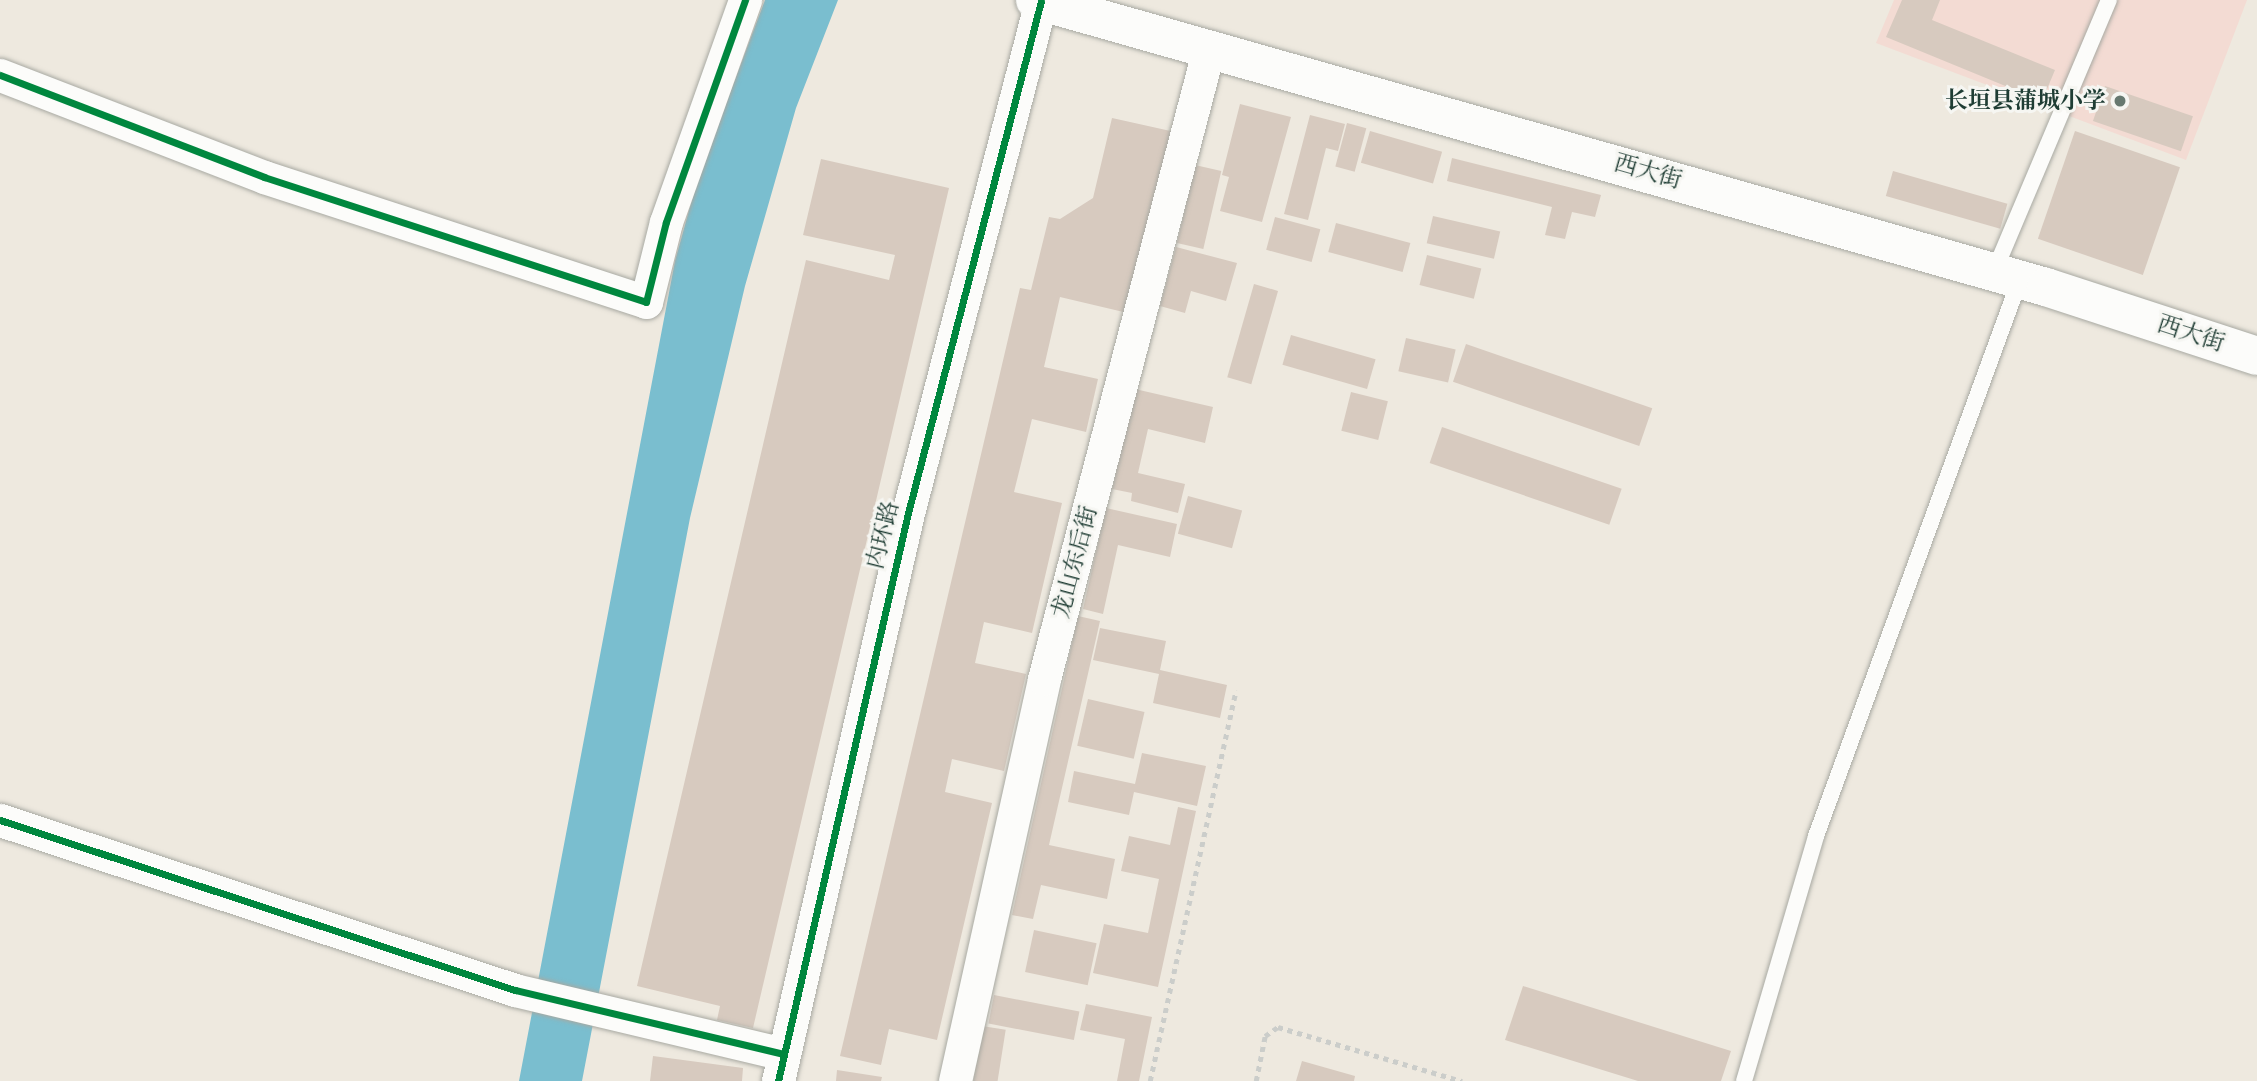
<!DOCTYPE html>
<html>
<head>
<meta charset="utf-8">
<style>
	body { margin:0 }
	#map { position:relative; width:2257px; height:1081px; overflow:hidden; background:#eee9df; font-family:"IM FELL French Canon","Noto Serif SC",serif }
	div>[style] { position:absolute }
	.built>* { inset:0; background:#f3dbd3 }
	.water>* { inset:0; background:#7abecf }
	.building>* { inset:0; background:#d7cabf; transform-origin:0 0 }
	.path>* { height:4.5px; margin-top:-2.25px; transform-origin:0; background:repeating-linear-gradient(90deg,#cbcdca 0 5px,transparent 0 10px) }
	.roads { filter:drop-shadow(0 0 2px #a8a9a2) drop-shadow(0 0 2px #a8a9a2) }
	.service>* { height:16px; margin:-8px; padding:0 8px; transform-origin:8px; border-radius:8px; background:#fcfcfa }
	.minor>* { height:33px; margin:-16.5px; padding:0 16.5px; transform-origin:16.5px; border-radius:16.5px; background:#fcfcfa }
	.secondary>* { height:38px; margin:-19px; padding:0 19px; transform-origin:19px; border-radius:19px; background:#fcfcfa }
	.cycleway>* { height:7px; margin:-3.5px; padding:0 3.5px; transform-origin:3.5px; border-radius:3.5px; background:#00873e }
	.dots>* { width:19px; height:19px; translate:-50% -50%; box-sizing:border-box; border:4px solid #f6f6f2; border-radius:50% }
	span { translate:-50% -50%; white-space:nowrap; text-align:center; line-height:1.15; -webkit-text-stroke:6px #f6f6f2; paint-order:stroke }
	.poi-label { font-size:23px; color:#1f3d34; font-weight:700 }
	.right { translate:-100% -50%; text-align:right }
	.street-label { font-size:23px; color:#1f3d34 }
</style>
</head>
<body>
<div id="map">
	<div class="built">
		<i style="clip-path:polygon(1894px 0,2247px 0,2186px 160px,1876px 43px)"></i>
	</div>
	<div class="water">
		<i style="clip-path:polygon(765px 0,838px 0,796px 108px,745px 286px,690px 518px,582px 1081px,519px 1081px,675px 261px,698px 178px)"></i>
	</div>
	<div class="building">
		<i style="clip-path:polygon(1902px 0,1940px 0,1932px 20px,2055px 70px,2042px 101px,1886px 37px)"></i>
		<i style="left:2105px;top:86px;width:93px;height:37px;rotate:19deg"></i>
		<i style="clip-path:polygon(1240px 104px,1291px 117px,1262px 222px,1220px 211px,1229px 177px,1222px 175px)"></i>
		<i style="clip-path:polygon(1310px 115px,1345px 124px,1338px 151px,1326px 148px,1308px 220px,1284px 214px)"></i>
		<i style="clip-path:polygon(1112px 118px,1175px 132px,1132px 314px,1060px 297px,1044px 367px,1098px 379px,1086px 432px,1032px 419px,1014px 492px,1062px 503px,1032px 633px,984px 622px,975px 663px,1026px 674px,1004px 771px,952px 759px,945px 792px,992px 803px,937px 1040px,889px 1029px,881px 1065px,840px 1056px,1020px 288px,1031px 290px,1049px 217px,1060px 219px,1093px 198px)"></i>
		<i style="left:1347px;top:123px;width:20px;height:45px;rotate:15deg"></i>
		<i style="left:1370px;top:131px;width:75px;height:33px;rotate:16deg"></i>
		<i style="left:2075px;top:131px;width:111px;height:114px;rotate:19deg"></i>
		<i style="clip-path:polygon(1452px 158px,1601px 195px,1595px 217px,1572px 212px,1565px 239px,1545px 235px,1552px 207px,1447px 181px)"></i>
		<i style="clip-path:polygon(821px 159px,949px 188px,753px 1028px,717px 1020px,720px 1006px,637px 986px,806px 260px,889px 280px,895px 255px,803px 235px)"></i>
		<i style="left:1195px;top:165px;width:27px;height:80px;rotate:13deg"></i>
		<i style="left:1893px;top:171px;width:119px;height:26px;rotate:16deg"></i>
		<i style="left:1433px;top:216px;width:69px;height:28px;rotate:13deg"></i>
		<i style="left:1275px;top:217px;width:47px;height:34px;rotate:15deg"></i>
		<i style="left:1336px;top:223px;width:77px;height:30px;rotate:15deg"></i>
		<i style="clip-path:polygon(1176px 247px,1237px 263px,1226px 301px,1191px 291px,1185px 313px,1160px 306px)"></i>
		<i style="left:1427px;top:255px;width:56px;height:31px;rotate:14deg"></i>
		<i style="left:1254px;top:284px;width:25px;height:97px;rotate:16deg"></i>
		<i style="left:1291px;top:335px;width:88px;height:31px;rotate:16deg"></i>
		<i style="left:1406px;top:338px;width:51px;height:34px;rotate:13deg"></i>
		<i style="left:1466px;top:344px;width:197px;height:40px;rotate:19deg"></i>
		<i style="clip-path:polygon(1135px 389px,1213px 407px,1205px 443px,1148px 429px,1138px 473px,1185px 484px,1178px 513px,1131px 501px,1132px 493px,1112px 489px)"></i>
		<i style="left:1351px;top:392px;width:38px;height:40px;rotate:14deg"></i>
		<i style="left:1442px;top:427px;width:190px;height:38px;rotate:19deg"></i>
		<i style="left:1188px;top:496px;width:56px;height:39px;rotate:15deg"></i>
		<i style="clip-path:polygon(1106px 508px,1177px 524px,1170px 557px,1118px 545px,1103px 614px,1083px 609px)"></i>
		<i style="clip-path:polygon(1078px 616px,1100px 621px,1049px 845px,1115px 859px,1107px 899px,1041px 885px,1033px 919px,1012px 915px)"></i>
		<i style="clip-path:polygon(1100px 628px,1166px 641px,1160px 670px,1227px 685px,1220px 718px,1153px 703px,1159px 674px,1093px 660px)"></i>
		<i style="left:1088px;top:699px;width:58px;height:48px;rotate:13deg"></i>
		<i style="clip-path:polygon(1142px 753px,1206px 766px,1197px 806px,1134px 792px,1129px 815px,1068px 802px,1074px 771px,1135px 784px)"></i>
		<i style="clip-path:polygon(1178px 807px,1196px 811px,1158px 987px,1093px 973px,1104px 924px,1148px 933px,1159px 879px,1121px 871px,1129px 836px,1170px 845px)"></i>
		<i style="left:1034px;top:930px;width:64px;height:43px;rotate:12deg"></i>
		<i style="clip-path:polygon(1523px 986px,1731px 1051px,1721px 1081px,1638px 1081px,1505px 1040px)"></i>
		<i style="left:994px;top:995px;width:87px;height:29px;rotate:11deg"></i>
		<i style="clip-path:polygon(1086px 1004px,1152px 1017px,1139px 1081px,1117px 1081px,1125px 1039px,1080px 1030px)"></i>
		<i style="left:982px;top:1026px;width:24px;height:56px;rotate:9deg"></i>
		<i style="clip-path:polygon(653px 1056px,743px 1068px,742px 1081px,650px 1081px)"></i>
		<i style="clip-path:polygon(1302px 1061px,1355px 1076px,1354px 1081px,1296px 1081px)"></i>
		<i style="clip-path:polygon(837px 1070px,882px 1077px,881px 1081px,836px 1081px)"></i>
	</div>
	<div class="path">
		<i style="left:1150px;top:1081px;width:400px;rotate:-77.6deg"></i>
		<i style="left:1256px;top:1081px;width:46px;rotate:-78.7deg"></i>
		<i style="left:1265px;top:1036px;width:16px;rotate:-35deg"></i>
		<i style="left:1278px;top:1027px;width:192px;rotate:16.4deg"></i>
	</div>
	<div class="roads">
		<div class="service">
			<i style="left:1994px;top:272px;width:295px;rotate:-67.1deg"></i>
			<i style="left:1744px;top:1081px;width:255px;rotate:-73.6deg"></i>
			<i style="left:1816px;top:836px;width:593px;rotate:-69.88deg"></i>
		</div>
		<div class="minor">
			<i style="left:0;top:75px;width:283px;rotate:21.1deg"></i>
			<i style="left:264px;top:177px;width:402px;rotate:18.1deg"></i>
			<i style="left:646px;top:302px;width:82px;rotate:-76deg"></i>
			<i style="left:666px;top:222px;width:236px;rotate:-70.4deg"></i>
			<i style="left:0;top:820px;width:542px;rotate:18.27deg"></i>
			<i style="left:515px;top:990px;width:276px;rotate:13.4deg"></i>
			<i style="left:778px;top:1081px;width:583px;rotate:-77.11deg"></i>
			<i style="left:908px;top:513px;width:529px;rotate:-75.44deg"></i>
			<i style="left:955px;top:1081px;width:412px;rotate:-77.5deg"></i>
			<i style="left:1044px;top:679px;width:652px;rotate:-75.35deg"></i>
		</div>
		<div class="secondary">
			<i style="left:1035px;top:0;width:1051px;rotate:15.85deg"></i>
			<i style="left:2046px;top:287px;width:222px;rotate:18.1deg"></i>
		</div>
	</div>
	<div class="cycleway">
		<i style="left:0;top:75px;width:283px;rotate:21.1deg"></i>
		<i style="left:264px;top:177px;width:402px;rotate:18.1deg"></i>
		<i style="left:646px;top:302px;width:82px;rotate:-76deg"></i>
		<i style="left:666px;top:222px;width:236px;rotate:-70.4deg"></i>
		<i style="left:0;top:820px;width:542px;rotate:18.27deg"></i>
		<i style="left:515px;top:990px;width:276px;rotate:13.4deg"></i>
		<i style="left:778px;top:1081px;width:583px;rotate:-77.11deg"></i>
		<i style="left:908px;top:513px;width:529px;rotate:-75.44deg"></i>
	</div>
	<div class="dots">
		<i style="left:2120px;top:101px;background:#677970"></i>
	</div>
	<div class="poi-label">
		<span class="right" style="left:2106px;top:101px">长垣县蒲城小学</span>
	</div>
	<div class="street-label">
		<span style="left:1648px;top:172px;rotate:16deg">西大街</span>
		<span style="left:2191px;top:334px;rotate:18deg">西大街</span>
		<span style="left:883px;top:535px;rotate:-76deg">内环路</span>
		<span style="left:1075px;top:562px;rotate:-75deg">龙山东后街</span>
	</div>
</div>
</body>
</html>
